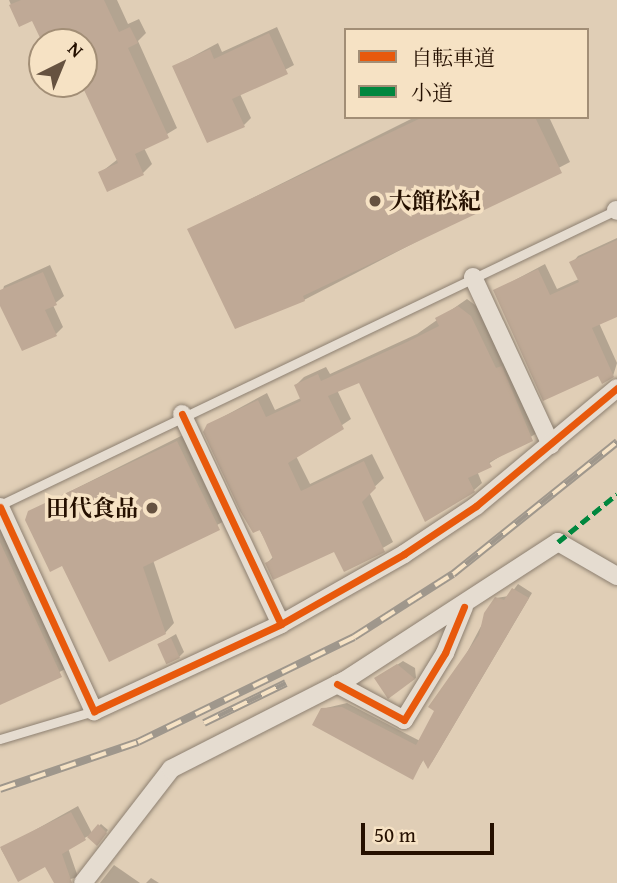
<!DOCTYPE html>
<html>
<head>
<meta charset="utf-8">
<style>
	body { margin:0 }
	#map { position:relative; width:617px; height:883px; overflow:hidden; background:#e0ceb6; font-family:"Gentium Book Plus","Noto Serif JP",serif }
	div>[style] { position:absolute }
	.shadow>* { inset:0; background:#0003 }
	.building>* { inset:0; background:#bfa996; transform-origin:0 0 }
	.roads { filter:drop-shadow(0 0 2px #8d8071) drop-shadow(0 0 2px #8d8071) }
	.lane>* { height:9px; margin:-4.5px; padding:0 4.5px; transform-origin:4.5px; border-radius:4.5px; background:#e5dcd0 }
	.street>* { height:18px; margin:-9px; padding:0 9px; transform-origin:9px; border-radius:9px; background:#e5dcd0 }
	.rail>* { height:8px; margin-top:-4px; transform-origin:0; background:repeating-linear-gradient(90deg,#f6e2c4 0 16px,#9f978c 0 32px); box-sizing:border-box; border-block:2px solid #9f978c }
	.quiet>* { height:5px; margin-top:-2.5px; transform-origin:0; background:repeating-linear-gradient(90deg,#00873e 0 10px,transparent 0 15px) }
	.cycleway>* { height:7px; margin:-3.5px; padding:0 3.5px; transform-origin:3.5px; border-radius:3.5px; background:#e8590c }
	.dots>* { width:19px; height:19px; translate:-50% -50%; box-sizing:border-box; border:4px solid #f6e2c4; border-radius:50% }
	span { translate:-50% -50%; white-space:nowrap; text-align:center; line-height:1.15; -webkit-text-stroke:7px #f6e2c4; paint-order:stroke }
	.poi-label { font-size:23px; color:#251000; font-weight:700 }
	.left { translate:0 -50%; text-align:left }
	.right { translate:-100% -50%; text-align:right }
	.legend { position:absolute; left:344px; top:28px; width:245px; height:91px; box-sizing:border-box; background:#f6e2c4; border:2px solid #a28e76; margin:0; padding:9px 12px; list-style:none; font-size:21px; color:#251000 }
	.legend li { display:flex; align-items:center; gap:14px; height:35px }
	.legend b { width:35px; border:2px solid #a28e76 }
	.north { position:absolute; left:28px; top:28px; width:70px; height:70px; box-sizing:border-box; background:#f6e2c4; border:2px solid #a28e76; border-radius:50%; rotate:43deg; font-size:19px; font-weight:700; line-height:28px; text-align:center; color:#251000 }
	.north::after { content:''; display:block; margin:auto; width:24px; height:32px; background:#665240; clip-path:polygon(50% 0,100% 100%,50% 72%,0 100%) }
	.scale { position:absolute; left:361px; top:823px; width:133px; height:32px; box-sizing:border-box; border:4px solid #251000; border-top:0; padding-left:9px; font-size:21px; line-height:24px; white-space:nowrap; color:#251000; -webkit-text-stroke:5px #f6e2c4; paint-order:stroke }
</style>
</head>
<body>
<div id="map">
	<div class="shadow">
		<i style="clip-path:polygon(9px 0,117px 0,128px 24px,139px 19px,146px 33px,138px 41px,177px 128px,144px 148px,152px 164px,143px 173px,100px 173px,118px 159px,83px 84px,84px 42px,44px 42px,33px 19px,19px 25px)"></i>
		<i style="clip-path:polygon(277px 27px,294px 65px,240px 94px,251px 118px,244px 125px,175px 66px,218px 43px,222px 52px)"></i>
		<i style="clip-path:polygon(415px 117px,549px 117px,570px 162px,304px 300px,190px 229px)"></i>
		<i style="clip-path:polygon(617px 238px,617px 315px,599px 323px,617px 363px,613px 376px,496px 290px,545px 264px,557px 289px,579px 279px,572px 263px,578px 256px)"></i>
		<i style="clip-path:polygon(50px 265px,64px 296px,53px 305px,63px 327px,56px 334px,0 301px,4px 286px)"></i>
		<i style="clip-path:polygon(467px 299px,479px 308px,540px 431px,477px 471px,482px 483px,473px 491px,360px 381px,337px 390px,351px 419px,296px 456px,310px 484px,372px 454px,384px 478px,369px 492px,393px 542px,345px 570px,335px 549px,267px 563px,274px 556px,205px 432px,208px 425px,267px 393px,275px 410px,301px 398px,296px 385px,304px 377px,326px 367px,330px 374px,417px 334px)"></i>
		<i style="clip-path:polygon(187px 433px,228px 519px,153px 560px,174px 623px,165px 633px,63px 564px,29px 512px)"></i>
		<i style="clip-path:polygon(0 530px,7px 531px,69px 667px,0 703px)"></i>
		<i style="clip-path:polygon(518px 584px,532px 593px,432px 762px,424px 759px,412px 778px,322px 709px,347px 703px,420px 741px,496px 598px,509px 596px)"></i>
		<i style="clip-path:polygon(176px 634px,184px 652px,179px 657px,159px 644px)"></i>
		<i style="clip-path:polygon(403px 661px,415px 668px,416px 678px,389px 696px,377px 678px)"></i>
		<i style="clip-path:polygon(78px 806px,92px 833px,101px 824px,108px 830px,97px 844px,88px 836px,68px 848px,78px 877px,56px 883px,46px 864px,19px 880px,1px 849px)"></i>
		<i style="clip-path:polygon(114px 865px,140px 883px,100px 883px)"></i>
		<i style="clip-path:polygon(151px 878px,159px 883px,146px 883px)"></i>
	</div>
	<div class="building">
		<i style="clip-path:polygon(21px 0,104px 0,119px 32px,130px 27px,138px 43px,128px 48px,169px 138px,135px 154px,144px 175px,107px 192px,98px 172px,118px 163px,84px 90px,84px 42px,42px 42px,32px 21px,19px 27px,9px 5px)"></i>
		<i style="clip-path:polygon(269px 33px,288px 74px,232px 99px,245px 127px,207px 143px,172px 66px,210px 49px,214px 59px)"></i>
		<i style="clip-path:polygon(423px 117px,535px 117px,562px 173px,303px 296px,305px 301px,235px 329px,187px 229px)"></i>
		<i style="clip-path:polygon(617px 240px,617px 317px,592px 328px,614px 377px,602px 384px,598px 376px,543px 401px,493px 290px,538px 269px,550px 295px,579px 282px,569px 262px)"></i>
		<i style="clip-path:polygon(43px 272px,57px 305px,45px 310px,57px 336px,22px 351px,0 306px,0 290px)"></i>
		<i style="clip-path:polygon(458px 306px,471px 316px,496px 368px,502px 366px,533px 441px,489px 462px,492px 467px,468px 478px,475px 492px,425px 522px,359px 383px,328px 396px,344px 429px,288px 463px,301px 491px,364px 461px,376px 488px,362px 502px,385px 552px,344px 572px,334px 552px,273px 580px,265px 563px,273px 559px,260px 530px,253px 533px,240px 511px,203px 432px,207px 424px,258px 400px,266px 417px,301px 401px,294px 385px,318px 374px,321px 381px,407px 342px,439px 326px,435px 318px)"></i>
		<i style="clip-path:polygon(177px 441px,220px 530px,143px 567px,166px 634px,109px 662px,62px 566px,50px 572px,25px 520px,28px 511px)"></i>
		<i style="clip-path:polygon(0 542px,62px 677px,0 705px)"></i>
		<i style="clip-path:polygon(512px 588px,529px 598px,428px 769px,423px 760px,413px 780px,312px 725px,321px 708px,342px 707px,416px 745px,434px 711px,428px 707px,479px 635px,484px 613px,495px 597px,504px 600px)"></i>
		<i style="left:171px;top:638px;width:22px;height:15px;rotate:66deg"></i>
		<i style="clip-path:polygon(397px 664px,415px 679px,388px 699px,374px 678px)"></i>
		<i style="clip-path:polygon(71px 812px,86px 840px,62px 854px,72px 883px,54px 883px,45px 867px,18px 882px,0 847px)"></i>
		<i style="clip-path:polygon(98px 824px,107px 833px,97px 846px,87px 837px)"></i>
	</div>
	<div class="roads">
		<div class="lane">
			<i style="left:0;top:505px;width:683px;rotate:-25.59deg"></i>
			<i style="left:0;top:739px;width:98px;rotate:-16.6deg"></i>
		</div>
		<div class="street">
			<i style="left:616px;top:210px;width:1px;rotate:45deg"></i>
			<i style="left:473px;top:277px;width:185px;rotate:65.1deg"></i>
			<i style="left:182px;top:414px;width:232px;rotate:64.8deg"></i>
			<i style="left:0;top:507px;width:225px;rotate:65.3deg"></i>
			<i style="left:94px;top:711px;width:206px;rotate:-24.9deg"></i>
			<i style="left:281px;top:624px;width:142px;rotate:-29.6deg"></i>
			<i style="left:404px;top:554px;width:87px;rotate:-33.7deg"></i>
			<i style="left:476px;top:506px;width:184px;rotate:-39.9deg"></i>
			<i style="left:337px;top:684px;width:76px;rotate:28.2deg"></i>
			<i style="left:404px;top:720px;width:79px;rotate:-58.5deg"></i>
			<i style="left:445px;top:653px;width:50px;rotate:-67.6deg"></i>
			<i style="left:83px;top:883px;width:144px;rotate:-52.3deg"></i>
			<i style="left:171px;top:769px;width:194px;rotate:-27deg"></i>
			<i style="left:344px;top:681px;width:255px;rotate:-33deg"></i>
			<i style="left:558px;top:542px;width:68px;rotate:30deg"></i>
		</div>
	</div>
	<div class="rail">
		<i style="left:204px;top:723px;width:91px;rotate:-26deg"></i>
		<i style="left:0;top:789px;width:146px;rotate:-18.8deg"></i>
		<i style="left:138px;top:742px;width:240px;rotate:-25.9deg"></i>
		<i style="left:354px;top:637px;width:117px;rotate:-32.5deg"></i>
		<i style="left:453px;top:574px;width:211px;rotate:-38.8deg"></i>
	</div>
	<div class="quiet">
		<i style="left:558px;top:542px;width:76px;rotate:-39.1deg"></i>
	</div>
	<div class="cycleway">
		<i style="left:182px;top:414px;width:232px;rotate:64.8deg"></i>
		<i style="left:0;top:507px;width:225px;rotate:65.3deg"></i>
		<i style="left:94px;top:711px;width:206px;rotate:-24.9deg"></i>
		<i style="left:281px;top:624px;width:142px;rotate:-29.6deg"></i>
		<i style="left:404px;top:554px;width:87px;rotate:-33.7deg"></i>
		<i style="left:476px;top:506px;width:184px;rotate:-39.9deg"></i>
		<i style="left:337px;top:684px;width:76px;rotate:28.2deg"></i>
		<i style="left:404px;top:720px;width:79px;rotate:-58.5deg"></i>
		<i style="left:445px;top:653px;width:50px;rotate:-67.6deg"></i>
	</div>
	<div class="dots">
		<i style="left:375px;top:201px;background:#665240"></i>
		<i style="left:152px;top:508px;background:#665240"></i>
	</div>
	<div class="poi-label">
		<span class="left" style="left:389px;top:201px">大館松紀</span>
		<span class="right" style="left:138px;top:508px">田代食品</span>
	</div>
	<ul class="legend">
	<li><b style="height:9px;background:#e8590c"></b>自転車道</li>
	<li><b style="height:9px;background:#00873e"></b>小道</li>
	</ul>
	<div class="north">N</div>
	<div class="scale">50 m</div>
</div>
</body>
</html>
